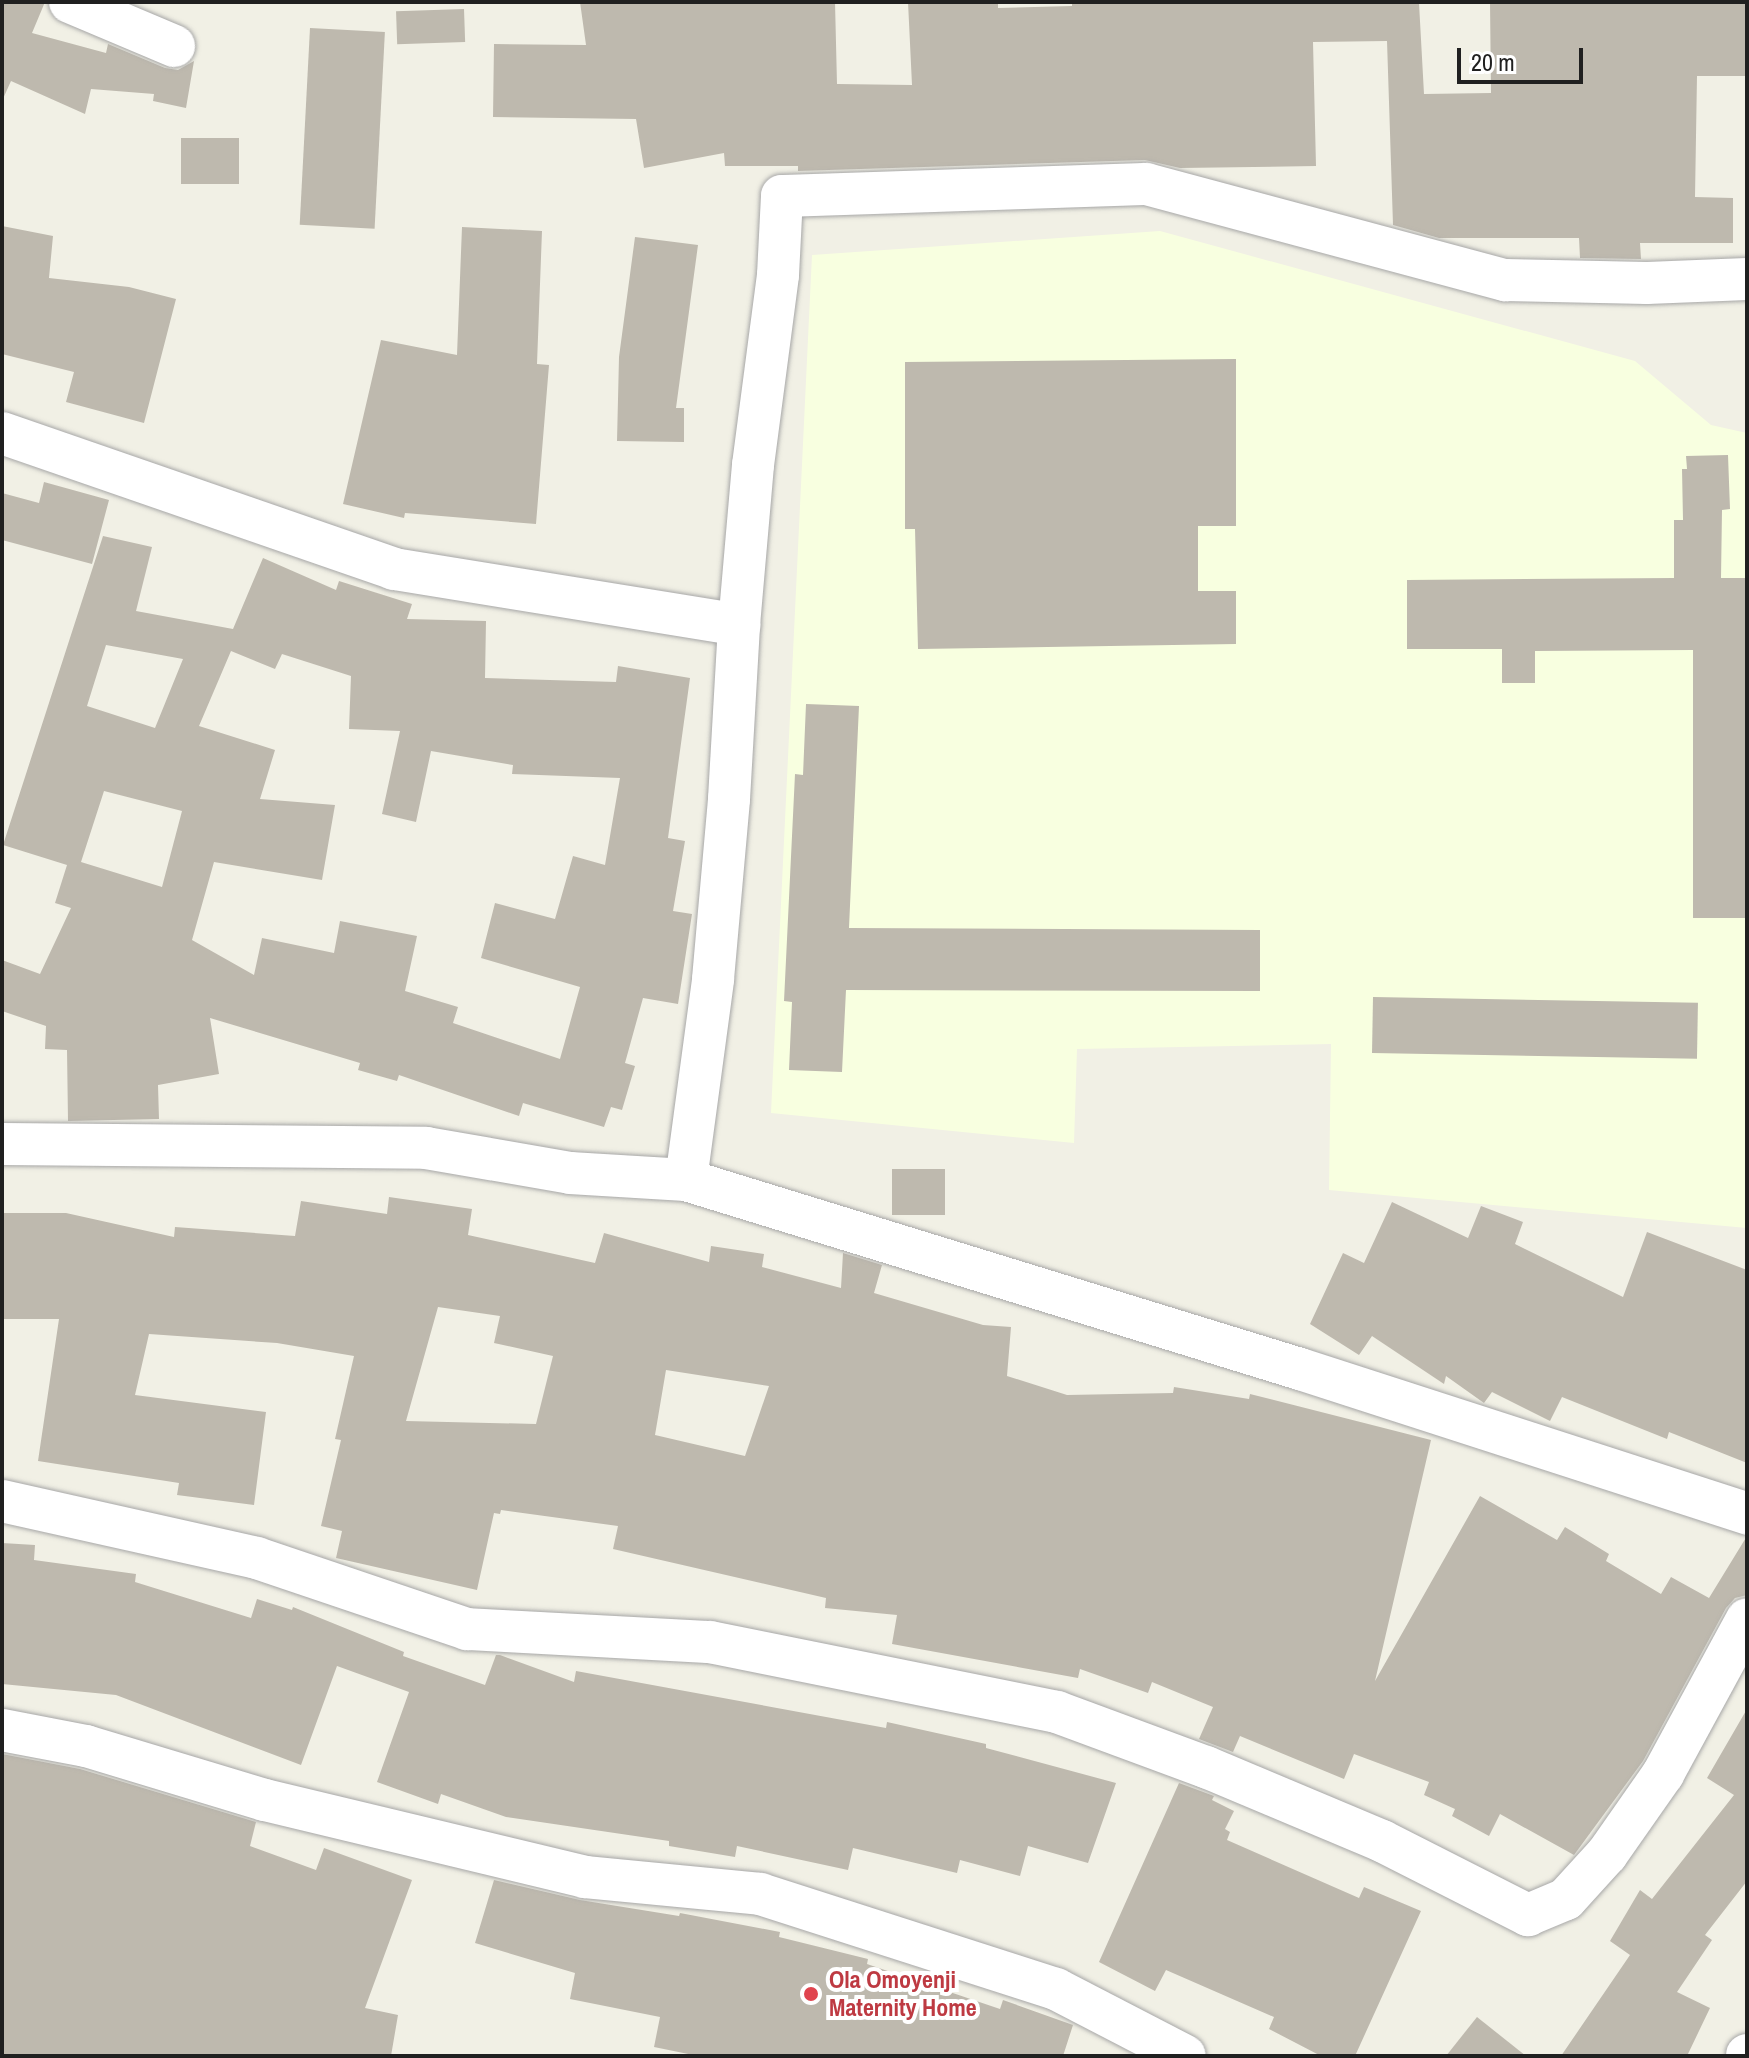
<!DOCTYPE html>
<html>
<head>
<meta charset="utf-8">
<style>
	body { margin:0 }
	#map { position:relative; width:1749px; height:2058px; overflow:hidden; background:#f1f0e5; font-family:"Archivo Narrow",sans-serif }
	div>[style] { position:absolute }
	.education>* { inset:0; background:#f8ffe0 }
	.building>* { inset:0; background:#beb9ae; transform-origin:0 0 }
	.roads { filter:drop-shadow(0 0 2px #a7a7a7) drop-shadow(0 0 2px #a7a7a7) }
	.minor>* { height:42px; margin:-21px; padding:0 21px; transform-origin:21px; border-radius:21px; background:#fff }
	.dots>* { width:22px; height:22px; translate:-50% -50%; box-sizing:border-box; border:4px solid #fff; border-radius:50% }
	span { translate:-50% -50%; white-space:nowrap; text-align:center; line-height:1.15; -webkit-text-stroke:8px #fff; paint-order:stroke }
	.health-label { font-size:24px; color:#be3a42; font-weight:700 }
	.left { translate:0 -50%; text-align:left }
	.frame { position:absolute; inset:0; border:4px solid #202020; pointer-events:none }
	.scale { position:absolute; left:1457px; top:48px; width:126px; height:36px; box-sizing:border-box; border:4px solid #202020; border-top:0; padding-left:10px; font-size:24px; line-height:28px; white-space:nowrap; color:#202020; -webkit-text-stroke:6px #fff; paint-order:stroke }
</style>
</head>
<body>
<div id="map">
	<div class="education">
		<i style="clip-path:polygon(1160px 231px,1635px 361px,1711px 425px,1747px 433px,1747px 1228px,1329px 1190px,1331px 1044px,1077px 1049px,1074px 1143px,771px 1113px,812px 255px)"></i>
	</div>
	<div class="building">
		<i style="clip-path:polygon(2px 2px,45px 2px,32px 33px,106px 53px,108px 44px,165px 68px,178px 70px,194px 61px,186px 108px,153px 101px,154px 94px,91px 89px,85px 114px,11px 81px,2px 101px)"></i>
		<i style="clip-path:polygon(580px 2px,835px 2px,837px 84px,912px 85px,908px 2px,998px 2px,998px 8px,1072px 6px,1072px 2px,1419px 3px,1424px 94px,1491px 93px,1490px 2px,1747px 2px,1747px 76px,1697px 76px,1695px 197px,1733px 198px,1733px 243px,1640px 243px,1641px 259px,1580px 258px,1579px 238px,1439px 238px,1393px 225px,1387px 41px,1313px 42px,1316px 166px,1180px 168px,1145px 160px,798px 171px,798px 166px,725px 166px,724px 153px,644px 168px,636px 119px,493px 117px,494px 44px,586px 45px)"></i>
		<i style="left:464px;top:9px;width:33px;height:68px;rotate:88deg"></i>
		<i style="left:310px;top:28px;width:75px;height:197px;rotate:3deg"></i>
		<i style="left:181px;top:138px;width:58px;height:46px"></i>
		<i style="clip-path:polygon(2px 226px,53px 236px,49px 278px,129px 287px,176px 299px,144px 423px,66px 402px,74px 372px,2px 354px)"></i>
		<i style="clip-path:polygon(462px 227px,542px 231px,537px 364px,549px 365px,536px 524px,405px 513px,404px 518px,343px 504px,381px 340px,457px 355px)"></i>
		<i style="clip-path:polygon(635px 237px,698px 245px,676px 408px,684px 408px,684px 442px,617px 441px,619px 357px)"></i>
		<i style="clip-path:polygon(1236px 359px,1236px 526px,1198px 526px,1198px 591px,1236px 591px,1236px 644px,918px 649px,915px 529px,905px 529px,905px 362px)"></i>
		<i style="clip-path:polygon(1728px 455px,1730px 509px,1722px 510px,1721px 578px,1747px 578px,1747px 918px,1693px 918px,1693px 650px,1535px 651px,1535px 683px,1502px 683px,1502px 649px,1407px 649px,1407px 580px,1674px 578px,1674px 520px,1683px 520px,1682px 469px,1687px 469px,1686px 456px)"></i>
		<i style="clip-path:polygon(44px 482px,109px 500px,92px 564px,2px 540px,2px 493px,39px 503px)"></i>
		<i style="clip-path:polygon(evenodd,103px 536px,152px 547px,136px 611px,233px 629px,263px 558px,336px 590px,339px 581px,412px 604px,407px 619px,486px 621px,485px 678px,616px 682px,618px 666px,690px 678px,668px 838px,685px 841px,673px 911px,692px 914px,678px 1004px,643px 998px,625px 1063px,635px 1066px,622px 1110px,611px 1107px,604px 1127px,523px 1103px,519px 1116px,399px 1075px,397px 1081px,358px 1070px,360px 1063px,210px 1018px,219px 1074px,158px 1085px,159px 1119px,68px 1121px,67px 1050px,45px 1049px,46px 1026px,2px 1011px,2px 960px,40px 974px,71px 908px,55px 903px,67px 865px,3px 845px,103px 536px,106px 645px,183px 659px,155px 728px,87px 706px,106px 645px,103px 536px,231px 651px,275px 669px,282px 654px,351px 676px,349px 729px,400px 731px,382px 814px,416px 822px,431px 751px,513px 765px,512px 774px,620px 778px,605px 865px,573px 856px,555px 919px,495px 903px,481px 958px,580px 987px,560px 1059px,453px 1023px,458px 1007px,405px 991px,417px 936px,340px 921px,334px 953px,262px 938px,254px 975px,192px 940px,214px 862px,322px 880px,335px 805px,260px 799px,275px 750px,199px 726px,231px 651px,103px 536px,104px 791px,182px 811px,162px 887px,81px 862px,104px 791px)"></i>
		<i style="clip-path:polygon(806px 704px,859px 706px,849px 928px,1260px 930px,1260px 991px,846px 990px,842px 1072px,789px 1070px,792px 1002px,784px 1001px,795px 774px,803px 775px)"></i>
		<i style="left:1373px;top:997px;width:325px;height:56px;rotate:1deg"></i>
		<i style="left:892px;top:1169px;width:53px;height:46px"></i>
		<i style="clip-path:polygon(evenodd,389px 1197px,472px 1209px,468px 1235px,595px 1263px,604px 1233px,709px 1262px,711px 1246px,764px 1254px,762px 1267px,841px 1288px,843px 1253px,882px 1265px,874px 1293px,983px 1325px,1011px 1327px,1007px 1376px,1067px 1395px,1173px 1393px,1174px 1387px,1249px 1399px,1250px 1394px,1431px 1440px,1375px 1681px,1480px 1496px,1557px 1540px,1565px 1527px,1609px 1554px,1606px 1561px,1661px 1594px,1671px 1577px,1709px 1598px,1747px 1536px,1747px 1595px,1735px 1598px,1726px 1608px,1643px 1761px,1574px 1855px,1500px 1814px,1489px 1836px,1452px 1816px,1455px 1809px,1424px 1795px,1429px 1782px,1354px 1754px,1344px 1779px,1240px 1736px,1233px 1752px,1199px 1739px,1213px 1707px,1152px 1682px,1148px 1693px,1080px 1669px,1078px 1678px,892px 1644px,897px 1615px,825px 1608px,826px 1598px,613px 1549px,618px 1526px,501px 1510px,500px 1514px,494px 1513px,477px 1590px,336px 1558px,342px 1531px,321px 1526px,341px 1440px,335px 1439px,354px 1356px,277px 1343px,149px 1334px,135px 1395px,266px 1412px,254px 1505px,177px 1495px,179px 1483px,38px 1461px,59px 1319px,2px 1319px,2px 1213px,66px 1213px,174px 1237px,175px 1227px,295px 1236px,301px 1201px,387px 1214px,389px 1197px,438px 1307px,500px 1316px,494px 1343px,553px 1356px,536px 1424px,406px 1421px,438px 1307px,389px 1197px,666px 1370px,769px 1386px,745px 1456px,655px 1435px,666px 1370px)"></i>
		<i style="clip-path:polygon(1392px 1202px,1468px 1238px,1481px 1206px,1523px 1222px,1515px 1244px,1623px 1297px,1647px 1232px,1747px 1270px,1747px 1463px,1669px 1432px,1667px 1439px,1562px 1397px,1550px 1421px,1492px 1392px,1484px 1403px,1446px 1376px,1444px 1384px,1372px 1336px,1359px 1355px,1310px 1324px,1343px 1253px,1364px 1263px)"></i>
		<i style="clip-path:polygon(2px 1543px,35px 1545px,34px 1560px,136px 1574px,135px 1582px,251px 1618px,257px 1599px,292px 1610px,293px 1607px,404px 1652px,403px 1656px,485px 1685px,496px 1655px,500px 1655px,574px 1682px,576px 1671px,886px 1728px,887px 1722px,986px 1744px,986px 1748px,1116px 1783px,1088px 1863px,1028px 1846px,1020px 1876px,960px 1860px,957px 1873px,853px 1848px,848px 1870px,737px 1846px,735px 1857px,669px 1846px,669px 1841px,506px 1817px,441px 1794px,438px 1804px,377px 1782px,409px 1692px,337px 1666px,301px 1765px,116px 1695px,2px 1684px)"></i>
		<i style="clip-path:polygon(1747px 1709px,1747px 1881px,1705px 1935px,1712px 1940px,1677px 1992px,1710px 2008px,1687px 2056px,1561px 2056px,1630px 1955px,1610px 1941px,1640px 1890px,1652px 1899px,1734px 1795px,1707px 1778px)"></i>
		<i style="clip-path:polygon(2px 1754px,80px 1769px,256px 1822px,250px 1846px,316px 1870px,324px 1848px,412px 1880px,365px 2008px,398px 2015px,391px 2056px,2px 2056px)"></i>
		<i style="clip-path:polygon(1179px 1783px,1214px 1796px,1212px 1800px,1234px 1811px,1225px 1829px,1230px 1832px,1227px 1840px,1359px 1898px,1364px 1887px,1421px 1911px,1355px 2056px,1321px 2056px,1269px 2029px,1274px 2017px,1166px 1970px,1155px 1991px,1099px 1962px)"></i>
		<i style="clip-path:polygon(494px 1880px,580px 1900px,679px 1916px,680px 1913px,780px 1932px,779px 1937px,868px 1959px,867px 1964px,1000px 2009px,1003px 2000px,1073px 2025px,1063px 2056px,698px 2056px,654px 2047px,660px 2017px,570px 1999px,575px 1973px,475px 1943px)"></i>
		<i style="clip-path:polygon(1477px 2017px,1526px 2056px,1446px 2056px)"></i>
	</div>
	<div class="roads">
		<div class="minor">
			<i style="left:70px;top:2px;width:113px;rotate:22.9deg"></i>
			<i style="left:2px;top:433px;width:415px;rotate:19.1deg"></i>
			<i style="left:394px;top:569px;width:350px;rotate:9.2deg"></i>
			<i style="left:2px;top:1144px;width:424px;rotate:0.5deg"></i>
			<i style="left:426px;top:1148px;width:146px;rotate:9.8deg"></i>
			<i style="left:570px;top:1173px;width:116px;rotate:3.5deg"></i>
			<i style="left:686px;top:1180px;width:642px;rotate:17.11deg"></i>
			<i style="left:1300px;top:1369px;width:470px;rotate:17.9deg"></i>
			<i style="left:686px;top:1180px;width:203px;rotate:-82.3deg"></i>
			<i style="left:713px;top:979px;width:181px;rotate:-84.9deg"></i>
			<i style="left:729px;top:799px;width:174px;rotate:-86.7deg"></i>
			<i style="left:739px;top:625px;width:161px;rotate:-85deg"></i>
			<i style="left:753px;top:465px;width:192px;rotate:-82.5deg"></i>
			<i style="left:778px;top:275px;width:79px;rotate:-87.1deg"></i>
			<i style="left:782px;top:196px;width:364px;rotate:-1.9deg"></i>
			<i style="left:1146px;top:184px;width:372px;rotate:15deg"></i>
			<i style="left:1505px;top:280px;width:142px;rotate:1.2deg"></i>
			<i style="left:1647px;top:283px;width:100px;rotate:-2.3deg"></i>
			<i style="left:2px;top:1501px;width:261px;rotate:12.6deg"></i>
			<i style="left:257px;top:1558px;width:222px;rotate:18.7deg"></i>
			<i style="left:467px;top:1629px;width:243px;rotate:3.1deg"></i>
			<i style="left:710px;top:1642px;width:354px;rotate:11.4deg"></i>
			<i style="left:1057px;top:1712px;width:159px;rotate:20.3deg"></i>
			<i style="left:1206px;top:1767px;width:191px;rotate:22.8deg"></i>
			<i style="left:1382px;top:1841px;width:164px;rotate:26.9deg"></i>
			<i style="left:1528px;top:1915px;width:41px;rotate:-22.8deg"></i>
			<i style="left:1566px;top:1899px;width:61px;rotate:-47.7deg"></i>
			<i style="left:1607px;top:1854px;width:98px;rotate:-55deg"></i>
			<i style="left:1663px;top:1774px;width:176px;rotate:-61.5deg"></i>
			<i style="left:2px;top:1730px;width:86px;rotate:10.8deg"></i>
			<i style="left:86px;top:1746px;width:187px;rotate:16.8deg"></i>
			<i style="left:265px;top:1800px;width:329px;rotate:13.5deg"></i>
			<i style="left:585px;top:1877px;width:176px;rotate:5.5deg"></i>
			<i style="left:760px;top:1894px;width:311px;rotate:17.8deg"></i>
			<i style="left:1056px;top:1989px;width:145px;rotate:27.4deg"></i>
			<i style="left:1747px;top:2056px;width:1px;rotate:-90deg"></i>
		</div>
	</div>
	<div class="dots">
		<i style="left:811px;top:1994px;background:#e0444e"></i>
	</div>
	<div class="health-label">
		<span class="left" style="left:829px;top:1994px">Ola Omoyenji<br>Maternity Home</span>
	</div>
	<div class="frame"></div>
	<div class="scale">20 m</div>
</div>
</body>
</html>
